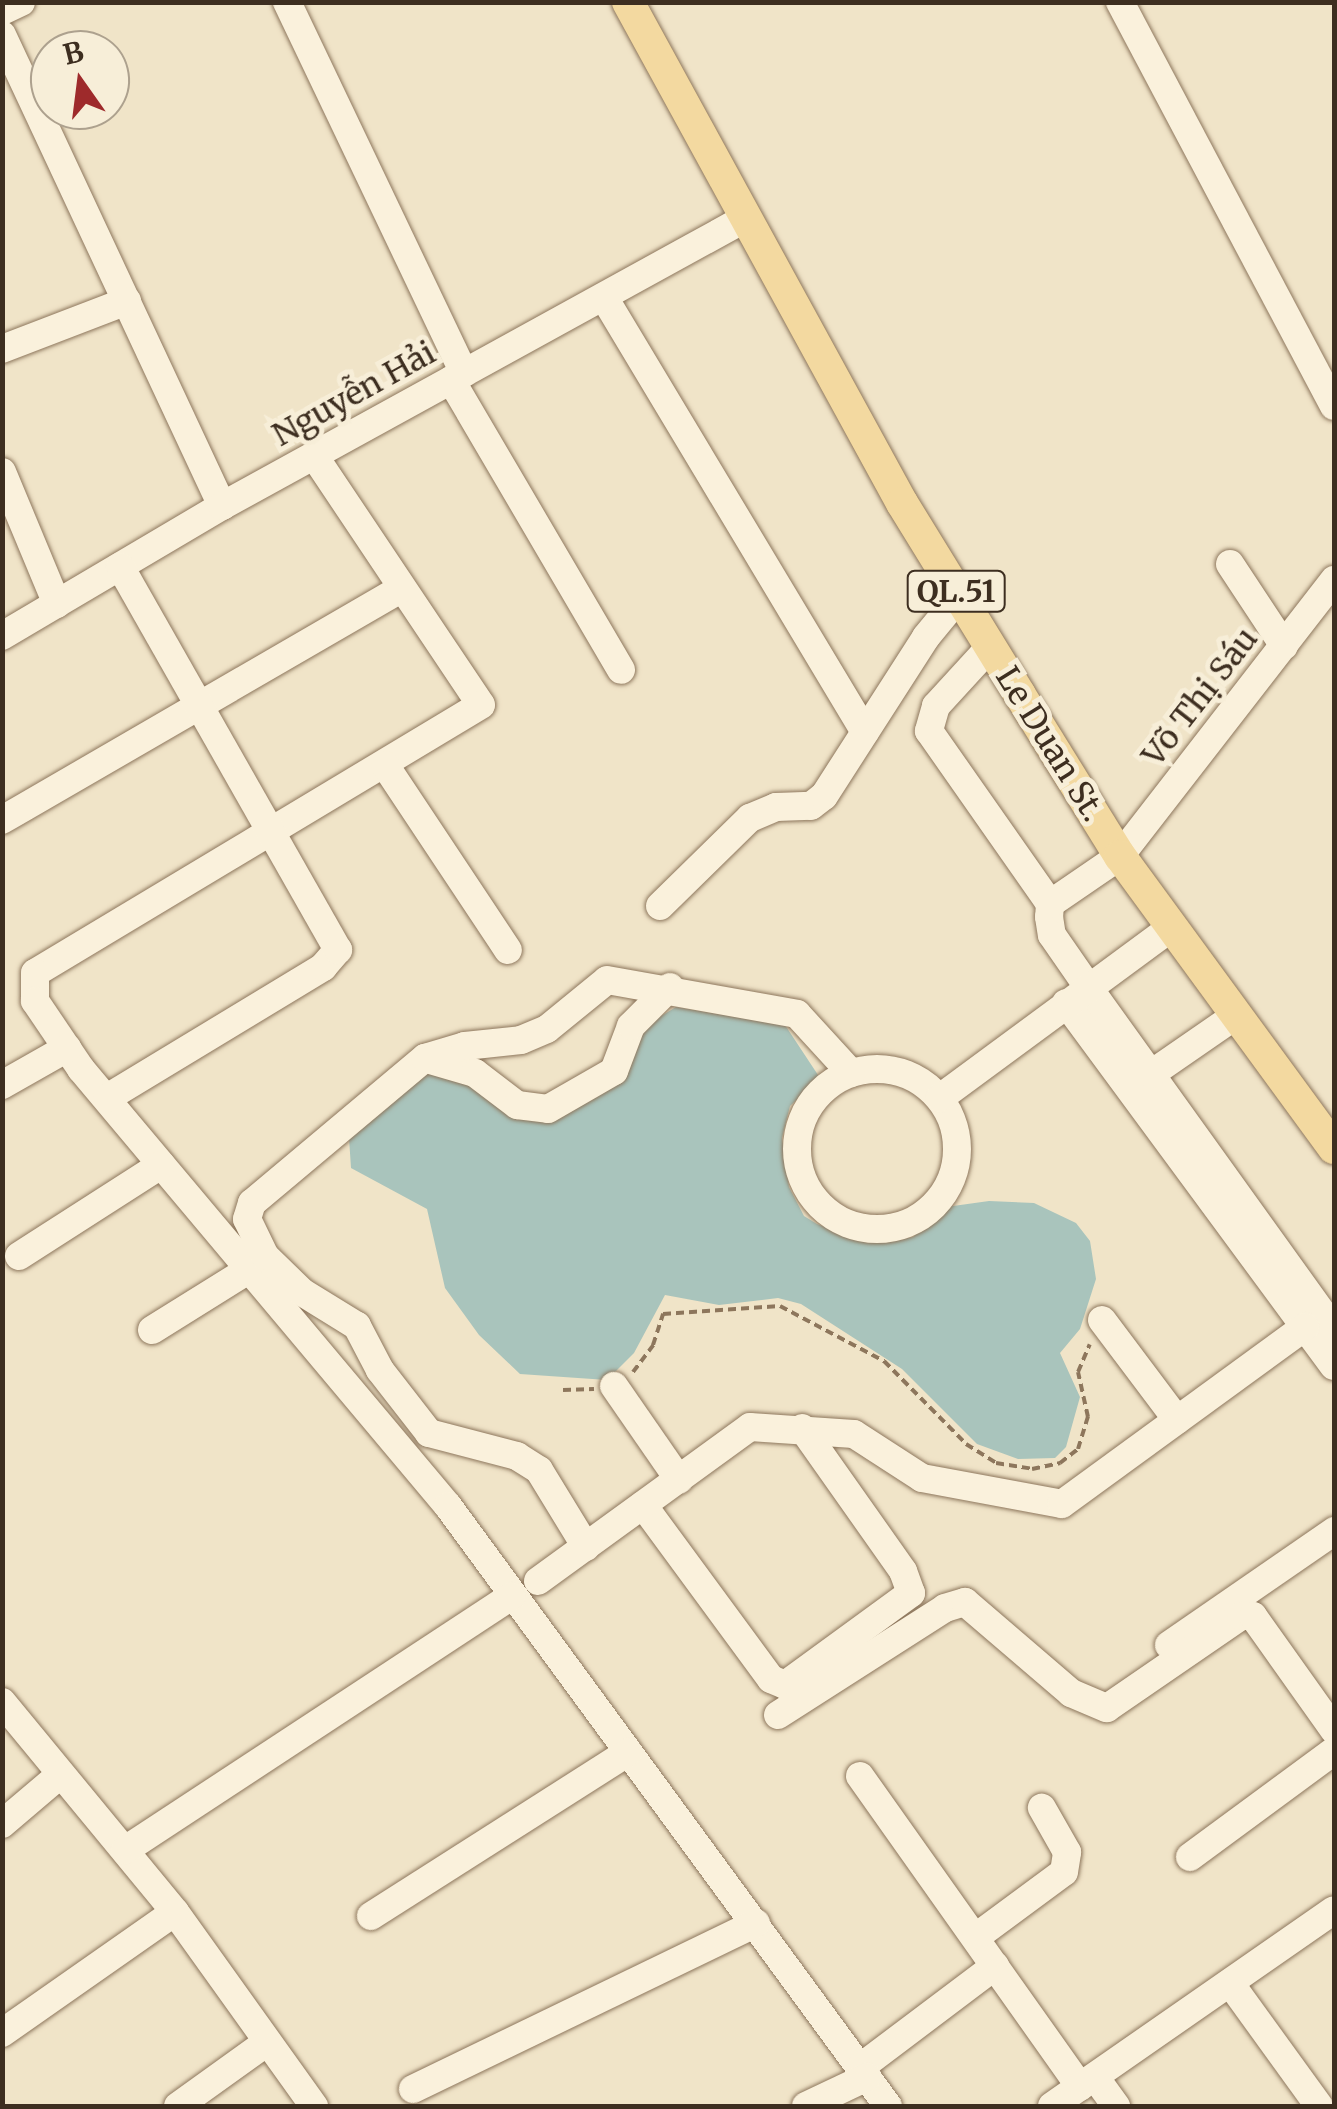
<!DOCTYPE html>
<html>
<head>
<meta charset="utf-8">
<style>
	body { margin:0 }
	#map { position:relative; width:1337px; height:2109px; overflow:hidden; background:#f0e4c8; font-family:Merriweather,serif }
	div>[style] { position:absolute }
	.water>* { inset:0; background:#a9c4bc }
	.path>* { height:4px; margin-top:-2px; transform-origin:0; background:repeating-linear-gradient(90deg,#8d765c 0 8px,transparent 0 13px) }
	.roads { filter:drop-shadow(0 0 2px #8d765c) drop-shadow(0 0 2px #8d765c) }
	.minor>* { height:28px; margin:-14px; padding:0 14px; transform-origin:14px; border-radius:14px; background:#faf1dc }
	.minor>.ring { margin:-14px; padding:0; box-sizing:content-box; background:none; border:28px solid #faf1dc; border-radius:50% }
	.major>* { height:32px; margin:-16px; padding:0 16px; transform-origin:16px; border-radius:16px; background:#f3d9a0 }
	span { translate:-50% -50%; white-space:nowrap; text-align:center; line-height:1.15; -webkit-text-stroke:10px #f7eed8; paint-order:stroke }
	.shield-label span { padding:2px 8px; background:#f7eed8; border:2px solid; border-radius:8px; -webkit-text-stroke-width:0 }
	.shield-label { font-size:30px; color:#3d2e20; font-weight:700 }
	.street-label { font-size:32px; color:#3d2e20 }
	.frame { position:absolute; inset:0; border:5px solid #3d2e20; pointer-events:none }
	.north { position:absolute; left:30px; top:30px; width:100px; height:100px; box-sizing:border-box; background:#f7eed8; border:2px solid #ada18e; border-radius:50%; rotate:346deg; font-size:28px; font-weight:700; line-height:40px; text-align:center; color:#3d2e20 }
	.north::after { content:''; display:block; margin:auto; width:35px; height:45px; background:#9e2a2b; clip-path:polygon(50% 0,100% 100%,50% 72%,0 100%) }
</style>
</head>
<body>
<div id="map">
	<div class="water">
		<i style="clip-path:polygon(676px 1007px,785px 1025px,820px 1078px,790px 1106px,782px 1138px,789px 1187px,804px 1216px,817px 1224px,862px 1241px,895px 1241px,913px 1237px,946px 1207px,989px 1201px,1034px 1203px,1076px 1223px,1090px 1241px,1096px 1279px,1080px 1329px,1060px 1353px,1080px 1397px,1066px 1447px,1055px 1458px,1018px 1459px,977px 1444px,902px 1369px,801px 1304px,778px 1298px,719px 1305px,665px 1295px,634px 1353px,607px 1380px,520px 1374px,479px 1335px,445px 1288px,427px 1209px,351px 1168px,349px 1138px,427px 1073px,582px 1105px,616px 1082px,638px 1030px)"></i>
	</div>
	<div class="path">
		<i style="left:633px;top:1372px;width:34px;rotate:-53deg"></i>
		<i style="left:653px;top:1345px;width:33px;rotate:-72deg"></i>
		<i style="left:663px;top:1314px;width:117px;rotate:-3.9deg"></i>
		<i style="left:780px;top:1306px;width:118px;rotate:27.9deg"></i>
		<i style="left:884px;top:1361px;width:117px;rotate:45.3deg"></i>
		<i style="left:966px;top:1444px;width:36px;rotate:32deg"></i>
		<i style="left:996px;top:1463px;width:36px;rotate:9deg"></i>
		<i style="left:1032px;top:1469px;width:29px;rotate:-12deg"></i>
		<i style="left:1060px;top:1463px;width:23px;rotate:-38deg"></i>
		<i style="left:1078px;top:1449px;width:34px;rotate:-73deg"></i>
		<i style="left:1088px;top:1417px;width:46px;rotate:-102.5deg"></i>
		<i style="left:1078px;top:1372px;width:30px;rotate:-67deg"></i>
		<i style="left:563px;top:1390px;width:31px;rotate:-2deg"></i>
	</div>
	<div class="roads">
		<div class="minor">
			<i style="left:287px;top:2px;width:411px;rotate:64.5deg"></i>
			<i style="left:1120px;top:2px;width:457px;rotate:62.1deg"></i>
			<i style="left:2px;top:11px;width:21px;rotate:-25deg"></i>
			<i style="left:2px;top:35px;width:520px;rotate:64.96deg"></i>
			<i style="left:605px;top:299px;width:505px;rotate:59.02deg"></i>
			<i style="left:2px;top:349px;width:134px;rotate:-21deg"></i>
			<i style="left:451px;top:380px;width:336px;rotate:59.6deg"></i>
			<i style="left:315px;top:457px;width:298px;rotate:56.2deg"></i>
			<i style="left:481px;top:705px;width:520px;rotate:149deg"></i>
			<i style="left:35px;top:973px;width:28px;rotate:90deg"></i>
			<i style="left:35px;top:1001px;width:82px;rotate:55.9deg"></i>
			<i style="left:81px;top:1069px;width:571px;rotate:49.98deg"></i>
			<i style="left:448px;top:1506px;width:744px;rotate:53.75deg"></i>
			<i style="left:2px;top:472px;width:143px;rotate:67.4deg"></i>
			<i style="left:1230px;top:564px;width:98px;rotate:56.6deg"></i>
			<i style="left:1334px;top:580px;width:349px;rotate:127.8deg"></i>
			<i style="left:1120px;top:856px;width:85px;rotate:145.6deg"></i>
			<i style="left:1050px;top:904px;width:13px;rotate:94deg"></i>
			<i style="left:1049px;top:917px;width:18px;rotate:81deg"></i>
			<i style="left:1052px;top:935px;width:63px;rotate:55.3deg"></i>
			<i style="left:1088px;top:987px;width:421px;rotate:54.3deg"></i>
			<i style="left:2px;top:636px;width:256px;rotate:-30.6deg"></i>
			<i style="left:222px;top:506px;width:596px;rotate:-28.8deg"></i>
			<i style="left:990px;top:647px;width:80px;rotate:132.5deg"></i>
			<i style="left:936px;top:706px;width:26px;rotate:106deg"></i>
			<i style="left:929px;top:731px;width:211px;rotate:55deg"></i>
			<i style="left:385px;top:765px;width:222px;rotate:56.4deg"></i>
			<i style="left:2px;top:820px;width:461px;rotate:-30.1deg"></i>
			<i style="left:660px;top:906px;width:126px;rotate:-44.4deg"></i>
			<i style="left:750px;top:818px;width:28px;rotate:-23deg"></i>
			<i style="left:776px;top:807px;width:35px;rotate:-2deg"></i>
			<i style="left:811px;top:806px;width:16px;rotate:-38deg"></i>
			<i style="left:824px;top:796px;width:189px;rotate:-57.3deg"></i>
			<i style="left:926px;top:637px;width:52px;rotate:-50.5deg"></i>
			<i style="left:1066px;top:1003px;width:451px;rotate:53.6deg"></i>
			<i style="left:427px;top:1059px;width:50px;rotate:16.3deg"></i>
			<i style="left:475px;top:1073px;width:53px;rotate:37.3deg"></i>
			<i style="left:517px;top:1105px;width:31px;rotate:7deg"></i>
			<i style="left:548px;top:1109px;width:76px;rotate:-29.9deg"></i>
			<i style="left:614px;top:1071px;width:48px;rotate:-69.3deg"></i>
			<i style="left:631px;top:1026px;width:55px;rotate:-45deg"></i>
			<i class="ring" style="left:797px;top:1069px;width:132px;height:132px"></i>
			<i style="left:1151px;top:1074px;width:102px;rotate:-34.6deg"></i>
			<i style="left:2px;top:1085px;width:75px;rotate:-29.6deg"></i>
			<i style="left:107px;top:1098px;width:253px;rotate:-31.2deg"></i>
			<i style="left:323px;top:967px;width:23px;rotate:-49deg"></i>
			<i style="left:338px;top:950px;width:441px;rotate:-119.6deg"></i>
			<i style="left:940px;top:1098px;width:287px;rotate:-36.4deg"></i>
			<i style="left:19px;top:1256px;width:169px;rotate:-32.7deg"></i>
			<i style="left:1102px;top:1320px;width:125px;rotate:53.1deg"></i>
			<i style="left:152px;top:1330px;width:115px;rotate:-31.9deg"></i>
			<i style="left:614px;top:1386px;width:114px;rotate:55.3deg"></i>
			<i style="left:643px;top:1505px;width:216px;rotate:53.7deg"></i>
			<i style="left:771px;top:1679px;width:15px;rotate:23deg"></i>
			<i style="left:785px;top:1685px;width:156px;rotate:-36.1deg"></i>
			<i style="left:911px;top:1593px;width:23px;rotate:-110deg"></i>
			<i style="left:903px;top:1571px;width:175px;rotate:-125.2deg"></i>
			<i style="left:586px;top:1547px;width:90px;rotate:-121.4deg"></i>
			<i style="left:539px;top:1470px;width:26px;rotate:-148deg"></i>
			<i style="left:517px;top:1456px;width:91px;rotate:-165.4deg"></i>
			<i style="left:429px;top:1433px;width:80px;rotate:-127.9deg"></i>
			<i style="left:380px;top:1370px;width:50px;rotate:-117.6deg"></i>
			<i style="left:357px;top:1326px;width:65px;rotate:-148.3deg"></i>
			<i style="left:302px;top:1292px;width:52px;rotate:-135.8deg"></i>
			<i style="left:265px;top:1256px;width:41px;rotate:-115.9deg"></i>
			<i style="left:247px;top:1219px;width:17px;rotate:-73deg"></i>
			<i style="left:252px;top:1203px;width:226px;rotate:-40deg"></i>
			<i style="left:425px;top:1058px;width:42px;rotate:-16.7deg"></i>
			<i style="left:465px;top:1046px;width:56px;rotate:-6.1deg"></i>
			<i style="left:521px;top:1040px;width:28px;rotate:-23deg"></i>
			<i style="left:547px;top:1029px;width:77px;rotate:-39.2deg"></i>
			<i style="left:607px;top:980px;width:193px;rotate:10.1deg"></i>
			<i style="left:797px;top:1014px;width:80px;rotate:47.5deg"></i>
			<i style="left:538px;top:1581px;width:262px;rotate:-36deg"></i>
			<i style="left:750px;top:1427px;width:104px;rotate:3.9deg"></i>
			<i style="left:854px;top:1434px;width:81px;rotate:32.9deg"></i>
			<i style="left:922px;top:1478px;width:142px;rotate:10.5deg"></i>
			<i style="left:1062px;top:1504px;width:301px;rotate:-36.1deg"></i>
			<i style="left:1169px;top:1645px;width:201px;rotate:-34.6deg"></i>
			<i style="left:2px;top:1702px;width:272px;rotate:50.5deg"></i>
			<i style="left:175px;top:1912px;width:239px;rotate:54.4deg"></i>
			<i style="left:778px;top:1715px;width:198px;rotate:-32.6deg"></i>
			<i style="left:945px;top:1608px;width:21px;rotate:-17deg"></i>
			<i style="left:965px;top:1602px;width:140px;rotate:40.6deg"></i>
			<i style="left:1071px;top:1693px;width:39px;rotate:23deg"></i>
			<i style="left:1107px;top:1708px;width:163px;rotate:-34.5deg"></i>
			<i style="left:1241px;top:1616px;width:12px"></i>
			<i style="left:1253px;top:1616px;width:140px;rotate:54.6deg"></i>
			<i style="left:860px;top:1776px;width:381px;rotate:54.7deg"></i>
			<i style="left:2px;top:1824px;width:77px;rotate:-40.3deg"></i>
			<i style="left:125px;top:1850px;width:462px;rotate:-33.3deg"></i>
			<i style="left:1190px;top:1857px;width:179px;rotate:-36.4deg"></i>
			<i style="left:371px;top:1916px;width:305px;rotate:-32.5deg"></i>
			<i style="left:976px;top:1937px;width:109px;rotate:-36.5deg"></i>
			<i style="left:1064px;top:1872px;width:20px;rotate:-81deg"></i>
			<i style="left:1067px;top:1852px;width:51px;rotate:-119.6deg"></i>
			<i style="left:1230px;top:1983px;width:152px;rotate:54.1deg"></i>
			<i style="left:2px;top:2033px;width:211px;rotate:-35deg"></i>
			<i style="left:861px;top:2067px;width:168px;rotate:-37deg"></i>
			<i style="left:1095px;top:2077px;width:36px;rotate:54deg"></i>
			<i style="left:413px;top:2089px;width:381px;rotate:-25.8deg"></i>
			<i style="left:178px;top:2106px;width:110px;rotate:-35.7deg"></i>
			<i style="left:806px;top:2106px;width:68px;rotate:-25.4deg"></i>
			<i style="left:1052px;top:2106px;width:343px;rotate:-34.8deg"></i>
		</div>
		<div class="major">
			<i style="left:628px;top:2px;width:571px;rotate:61.33deg"></i>
			<i style="left:902px;top:503px;width:225px;rotate:58.4deg"></i>
			<i style="left:1020px;top:695px;width:190px;rotate:58.2deg"></i>
			<i style="left:1120px;top:856px;width:362px;rotate:53.8deg"></i>
		</div>
	</div>
	<div class="shield-label">
		<span style="left:956px;top:591px">QL.51</span>
	</div>
	<div class="street-label">
		<span style="left:354px;top:394px;rotate:-29deg">Nguyễn Hải</span>
		<span style="left:1200px;top:697px;rotate:-52deg">Võ Thị Sáu</span>
		<span style="left:1050px;top:744px;rotate:58deg">Le Duan St.</span>
	</div>
	<div class="frame"></div>
	<div class="north">B</div>
</div>
</body>
</html>
